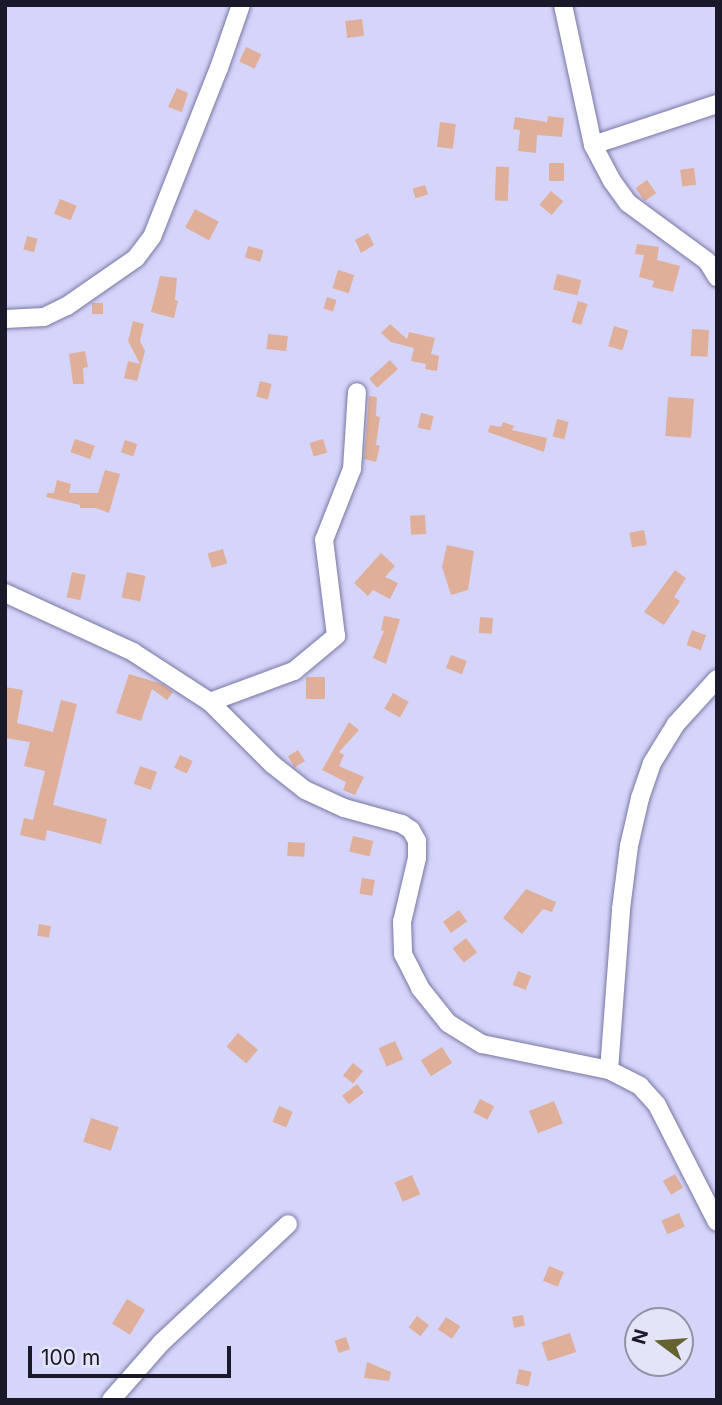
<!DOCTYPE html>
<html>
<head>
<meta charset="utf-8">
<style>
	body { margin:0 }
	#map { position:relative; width:722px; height:1405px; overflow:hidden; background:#d5d5fb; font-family:Inter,sans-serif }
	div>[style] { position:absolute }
	.building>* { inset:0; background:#e0af99; transform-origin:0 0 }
	.roads { filter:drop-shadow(0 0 2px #7877a2) drop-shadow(0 0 2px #7877a2) }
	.minor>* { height:18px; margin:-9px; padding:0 9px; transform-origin:9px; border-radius:9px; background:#fff }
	span { translate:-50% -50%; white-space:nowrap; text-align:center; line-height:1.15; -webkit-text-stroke:7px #e4e4f8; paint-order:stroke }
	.frame { position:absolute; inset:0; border:7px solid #1a192a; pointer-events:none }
	.north { position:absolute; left:624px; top:1307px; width:70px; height:70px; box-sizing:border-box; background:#e4e4f8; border:2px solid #9393a6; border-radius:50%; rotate:286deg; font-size:19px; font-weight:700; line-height:28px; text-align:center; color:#1a192a }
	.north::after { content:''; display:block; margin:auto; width:24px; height:32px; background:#65622f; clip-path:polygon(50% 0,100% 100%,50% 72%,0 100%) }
	.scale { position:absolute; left:28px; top:1346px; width:203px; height:32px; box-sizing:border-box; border:4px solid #1a192a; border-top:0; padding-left:9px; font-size:21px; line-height:24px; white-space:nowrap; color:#1a192a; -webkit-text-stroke:5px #e4e4f8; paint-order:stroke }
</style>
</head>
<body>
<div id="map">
	<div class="building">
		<i style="left:362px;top:19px;width:17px;height:17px;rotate:83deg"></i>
		<i style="left:246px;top:47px;width:17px;height:16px;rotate:25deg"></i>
		<i style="clip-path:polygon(177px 88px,188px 93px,182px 112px,168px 107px)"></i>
		<i style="clip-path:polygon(548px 116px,564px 118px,562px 137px,537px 135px,536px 153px,518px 151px,520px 130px,513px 129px,515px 117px,547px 122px)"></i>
		<i style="left:440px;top:122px;width:16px;height:25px;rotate:7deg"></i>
		<i style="left:549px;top:163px;width:15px;height:18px"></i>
		<i style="left:509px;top:167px;width:34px;height:13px;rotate:92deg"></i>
		<i style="left:694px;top:168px;width:17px;height:14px;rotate:83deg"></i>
		<i style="left:647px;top:180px;width:16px;height:14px;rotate:55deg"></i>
		<i style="left:425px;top:185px;width:10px;height:13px;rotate:73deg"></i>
		<i style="left:551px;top:191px;width:16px;height:18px;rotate:40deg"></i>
		<i style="left:60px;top:199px;width:18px;height:16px;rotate:22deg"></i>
		<i style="left:195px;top:209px;width:27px;height:21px;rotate:28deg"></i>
		<i style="clip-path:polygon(368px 233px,374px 245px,361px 253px,355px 240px)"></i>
		<i style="left:27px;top:236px;width:11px;height:14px;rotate:15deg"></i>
		<i style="clip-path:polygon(637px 244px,659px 247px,657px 260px,680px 266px,673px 292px,652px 287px,654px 281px,639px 277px,644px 255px,635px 254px)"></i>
		<i style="left:248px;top:246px;width:16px;height:12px;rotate:15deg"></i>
		<i style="left:338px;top:270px;width:17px;height:19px;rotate:17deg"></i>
		<i style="left:557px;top:274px;width:25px;height:16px;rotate:14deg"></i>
		<i style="clip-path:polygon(160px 276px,177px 278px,175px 300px,178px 301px,174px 318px,151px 312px)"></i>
		<i style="left:327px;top:297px;width:10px;height:12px;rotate:17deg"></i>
		<i style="left:578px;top:301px;width:10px;height:22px;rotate:17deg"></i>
		<i style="left:92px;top:303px;width:11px;height:11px"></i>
		<i style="clip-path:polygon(133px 321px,144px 324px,140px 341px,145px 351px,137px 381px,124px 378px,128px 361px,140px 364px,128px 341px)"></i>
		<i style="clip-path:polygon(390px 324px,407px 339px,409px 332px,435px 338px,431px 354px,439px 356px,437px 371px,425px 369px,426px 364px,411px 361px,414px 348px,391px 342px,381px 333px)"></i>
		<i style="left:614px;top:326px;width:15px;height:21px;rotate:16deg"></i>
		<i style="left:692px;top:329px;width:17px;height:27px;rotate:3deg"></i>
		<i style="left:268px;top:334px;width:20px;height:15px;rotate:6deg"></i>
		<i style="clip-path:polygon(85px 351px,88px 367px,83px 368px,84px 384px,73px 384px,69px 354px)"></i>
		<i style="left:390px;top:360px;width:12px;height:28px;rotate:48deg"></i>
		<i style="left:260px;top:381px;width:12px;height:16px;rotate:14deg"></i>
		<i style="clip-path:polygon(369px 396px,377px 397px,376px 416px,380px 417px,376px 445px,380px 446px,376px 462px,364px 459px)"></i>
		<i style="left:668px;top:397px;width:26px;height:39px;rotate:4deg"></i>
		<i style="left:421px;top:413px;width:13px;height:15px;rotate:13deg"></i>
		<i style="left:557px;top:419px;width:12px;height:18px;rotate:14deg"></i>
		<i style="clip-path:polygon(503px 422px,514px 426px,512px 430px,547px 438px,544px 452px,488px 432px,490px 425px,501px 427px)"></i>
		<i style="left:75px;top:439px;width:21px;height:14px;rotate:19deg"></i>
		<i style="left:323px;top:439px;width:14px;height:14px;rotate:73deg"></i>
		<i style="left:125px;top:440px;width:13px;height:13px;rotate:18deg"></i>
		<i style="clip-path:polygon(105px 470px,120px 474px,109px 513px,96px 508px,80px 508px,80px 505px,46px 497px,47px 493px,54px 493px,57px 480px,71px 484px,69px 493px,98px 493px)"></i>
		<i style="left:425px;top:515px;width:19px;height:15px;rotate:87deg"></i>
		<i style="left:644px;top:530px;width:15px;height:15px;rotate:79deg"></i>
		<i style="clip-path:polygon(447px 545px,474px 551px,468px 590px,451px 595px,442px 567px)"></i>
		<i style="left:223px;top:549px;width:15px;height:16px;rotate:74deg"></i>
		<i style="clip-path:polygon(381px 553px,395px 566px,385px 577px,398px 583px,390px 599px,373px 590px,368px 596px,354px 583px)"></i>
		<i style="clip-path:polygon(675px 570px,686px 578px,674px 597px,680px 601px,664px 625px,644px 612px)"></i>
		<i style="left:72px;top:572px;width:14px;height:26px;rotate:12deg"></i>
		<i style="left:127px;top:572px;width:19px;height:26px;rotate:12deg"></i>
		<i style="clip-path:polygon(384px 616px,400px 619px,386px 664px,373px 658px,384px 631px,381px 630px)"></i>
		<i style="left:480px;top:617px;width:13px;height:16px;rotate:4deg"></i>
		<i style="left:692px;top:630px;width:15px;height:16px;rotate:20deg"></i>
		<i style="left:451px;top:655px;width:17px;height:14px;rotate:21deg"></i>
		<i style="clip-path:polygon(129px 674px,162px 684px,173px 692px,167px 700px,152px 689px,141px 721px,116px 713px)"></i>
		<i style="left:306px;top:677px;width:19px;height:22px"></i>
		<i style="clip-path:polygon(5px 687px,23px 690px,17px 723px,53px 732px,61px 700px,77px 704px,53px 805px,107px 819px,101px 844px,47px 830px,45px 841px,20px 835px,24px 818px,33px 820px,45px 771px,24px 766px,30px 742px,5px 738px)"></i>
		<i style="left:393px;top:693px;width:18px;height:18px;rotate:29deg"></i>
		<i style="clip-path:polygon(349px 722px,359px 730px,339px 752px,344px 755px,339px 766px,364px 777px,355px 795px,343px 790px,346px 782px,322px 770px)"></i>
		<i style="left:298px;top:750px;width:13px;height:12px;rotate:58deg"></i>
		<i style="left:180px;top:755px;width:14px;height:14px;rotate:25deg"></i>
		<i style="left:140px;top:766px;width:18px;height:19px;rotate:19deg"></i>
		<i style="left:353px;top:836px;width:21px;height:16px;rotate:14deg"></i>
		<i style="left:288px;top:842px;width:17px;height:14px;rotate:3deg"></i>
		<i style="left:362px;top:878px;width:13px;height:16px;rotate:9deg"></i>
		<i style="clip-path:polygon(526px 889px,556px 902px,552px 912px,543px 909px,522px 934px,503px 918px)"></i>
		<i style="left:459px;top:910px;width:14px;height:20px;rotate:54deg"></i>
		<i style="left:39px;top:924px;width:12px;height:12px;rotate:9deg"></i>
		<i style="left:466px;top:938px;width:18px;height:17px;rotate:52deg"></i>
		<i style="left:518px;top:971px;width:14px;height:15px;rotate:21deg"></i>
		<i style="left:238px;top:1033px;width:26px;height:18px;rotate:40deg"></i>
		<i style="left:395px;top:1041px;width:20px;height:18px;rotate:66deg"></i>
		<i style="left:442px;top:1047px;width:19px;height:25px;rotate:58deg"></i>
		<i style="left:353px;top:1063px;width:13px;height:16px;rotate:39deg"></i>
		<i style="left:357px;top:1084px;width:11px;height:19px;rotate:52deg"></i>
		<i style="left:480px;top:1099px;width:16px;height:15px;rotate:27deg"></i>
		<i style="left:554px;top:1101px;width:24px;height:27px;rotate:68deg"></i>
		<i style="left:279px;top:1106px;width:15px;height:17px;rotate:23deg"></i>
		<i style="left:91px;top:1118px;width:29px;height:25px;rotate:18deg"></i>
		<i style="left:675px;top:1174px;width:16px;height:14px;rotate:60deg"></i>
		<i style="left:412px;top:1175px;width:21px;height:19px;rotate:67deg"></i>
		<i style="left:679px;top:1213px;width:15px;height:19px;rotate:67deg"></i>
		<i style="left:549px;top:1266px;width:16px;height:16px;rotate:22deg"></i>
		<i style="left:127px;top:1299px;width:21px;height:29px;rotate:31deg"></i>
		<i style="left:523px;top:1315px;width:11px;height:11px;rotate:80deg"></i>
		<i style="left:417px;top:1316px;width:15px;height:14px;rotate:37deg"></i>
		<i style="left:446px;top:1317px;width:17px;height:15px;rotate:33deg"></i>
		<i style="left:570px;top:1333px;width:20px;height:30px;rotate:72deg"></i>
		<i style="left:346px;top:1337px;width:13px;height:12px;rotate:72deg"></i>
		<i style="clip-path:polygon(367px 1362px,391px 1372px,389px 1381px,364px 1378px)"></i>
		<i style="left:519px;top:1369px;width:13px;height:15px;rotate:13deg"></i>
	</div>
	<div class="roads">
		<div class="minor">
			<i style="left:563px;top:5px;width:143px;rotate:77.9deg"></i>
			<i style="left:593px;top:145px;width:41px;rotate:62.2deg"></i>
			<i style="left:612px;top:181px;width:27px;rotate:54deg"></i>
			<i style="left:628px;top:203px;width:98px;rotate:36.3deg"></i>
			<i style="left:707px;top:261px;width:19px;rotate:58deg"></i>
			<i style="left:593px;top:145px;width:131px;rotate:-18.3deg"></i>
			<i style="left:5px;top:319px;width:39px;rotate:-3deg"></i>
			<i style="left:44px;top:317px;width:25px;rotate:-26deg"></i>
			<i style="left:67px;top:306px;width:84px;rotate:-34.8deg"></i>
			<i style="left:136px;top:258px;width:26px;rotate:-53deg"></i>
			<i style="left:152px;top:237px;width:182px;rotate:-68.4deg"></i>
			<i style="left:219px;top:68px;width:67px;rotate:-70.8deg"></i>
			<i style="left:5px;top:593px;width:141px;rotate:24.7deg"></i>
			<i style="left:133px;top:652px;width:92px;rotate:33deg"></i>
			<i style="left:210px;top:702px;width:88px;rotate:45deg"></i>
			<i style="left:272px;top:764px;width:42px;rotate:38.2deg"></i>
			<i style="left:305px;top:790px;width:43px;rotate:24.8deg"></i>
			<i style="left:344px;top:808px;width:60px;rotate:15.4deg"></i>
			<i style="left:402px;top:824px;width:11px;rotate:34deg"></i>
			<i style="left:411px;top:830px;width:13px;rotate:61deg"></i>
			<i style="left:417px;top:841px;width:17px;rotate:90deg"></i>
			<i style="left:417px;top:858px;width:66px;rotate:103.2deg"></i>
			<i style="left:402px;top:922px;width:32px;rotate:88deg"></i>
			<i style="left:403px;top:954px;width:38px;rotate:63deg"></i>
			<i style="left:420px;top:988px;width:45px;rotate:51.3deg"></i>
			<i style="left:448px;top:1023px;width:40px;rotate:32deg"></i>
			<i style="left:482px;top:1044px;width:130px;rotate:11.6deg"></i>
			<i style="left:609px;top:1070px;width:35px;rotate:27deg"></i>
			<i style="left:640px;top:1086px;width:25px;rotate:48deg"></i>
			<i style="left:657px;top:1105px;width:131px;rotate:62.9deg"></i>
			<i style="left:210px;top:702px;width:90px;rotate:-20.3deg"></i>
			<i style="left:294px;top:671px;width:55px;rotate:-39.8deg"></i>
			<i style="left:336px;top:636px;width:97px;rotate:-97.1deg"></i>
			<i style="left:324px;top:540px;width:76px;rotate:-68.5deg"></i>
			<i style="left:352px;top:469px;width:77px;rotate:-86.3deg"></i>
			<i style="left:609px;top:1070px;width:161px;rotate:-85.7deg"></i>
			<i style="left:621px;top:909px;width:64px;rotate:-82.8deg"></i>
			<i style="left:629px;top:846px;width:49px;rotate:-77.1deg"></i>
			<i style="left:640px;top:798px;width:37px;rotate:-71deg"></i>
			<i style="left:652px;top:763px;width:46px;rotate:-58.4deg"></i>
			<i style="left:676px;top:724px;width:61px;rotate:-47.7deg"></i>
			<i style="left:111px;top:1400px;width:76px;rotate:-48.7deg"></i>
			<i style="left:161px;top:1343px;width:174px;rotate:-43.1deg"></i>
		</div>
	</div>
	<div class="frame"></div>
	<div class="north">N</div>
	<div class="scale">100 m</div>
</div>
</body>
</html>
